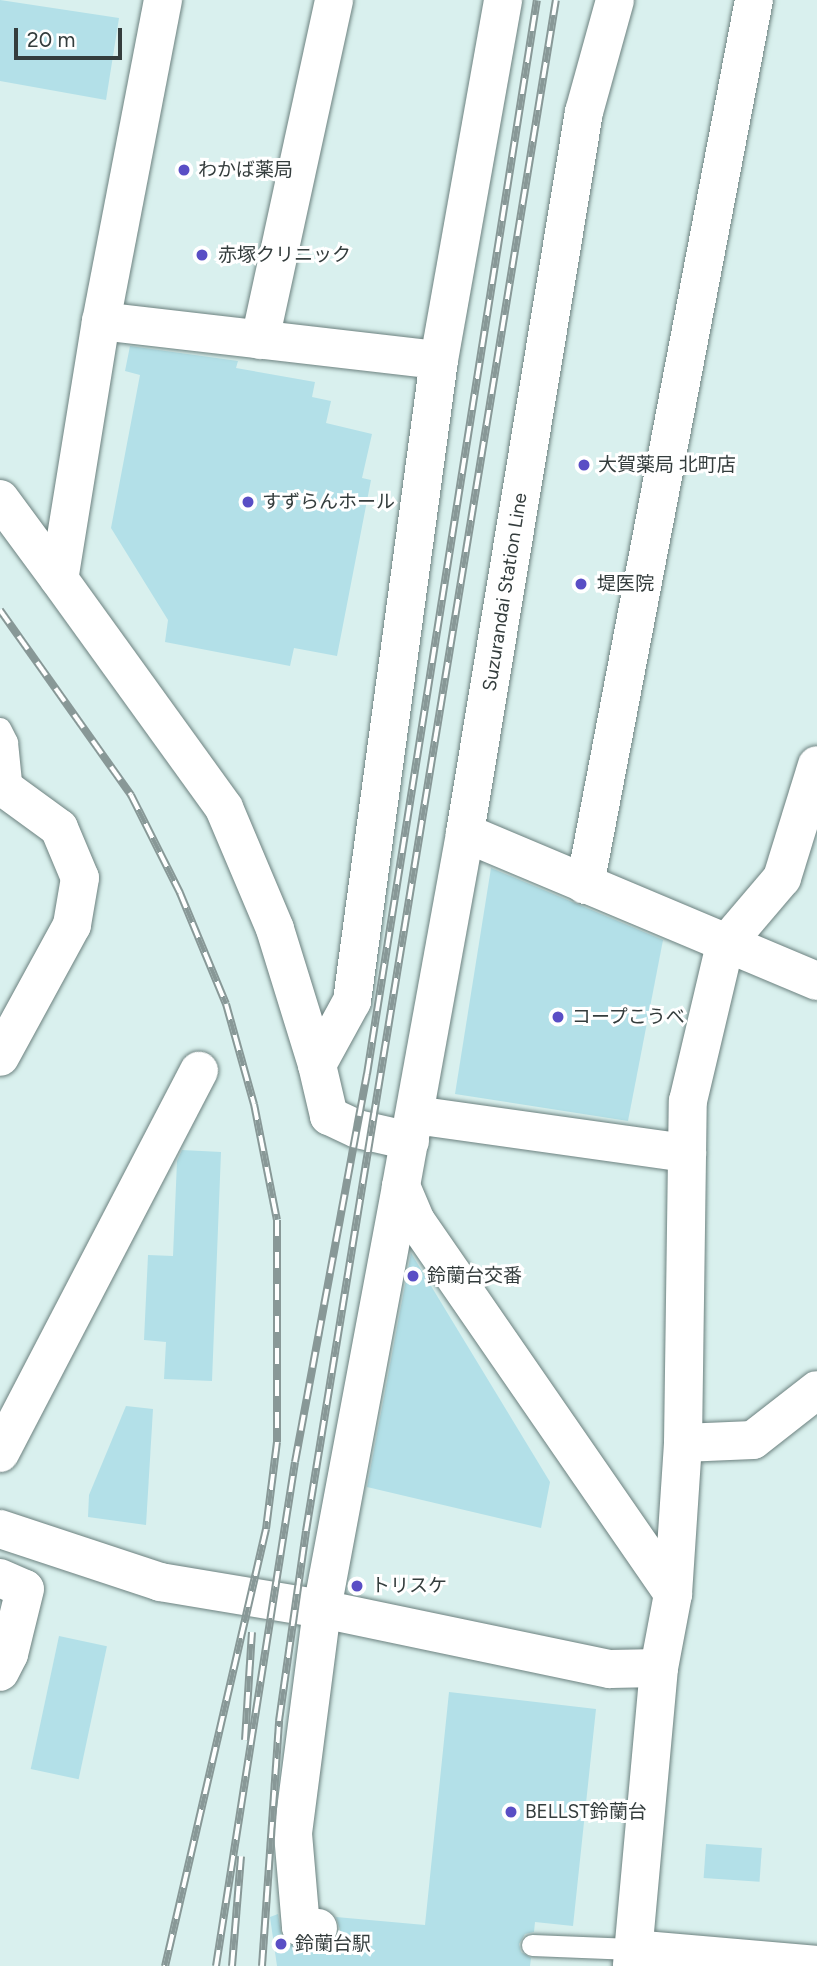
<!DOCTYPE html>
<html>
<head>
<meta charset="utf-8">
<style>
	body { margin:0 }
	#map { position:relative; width:817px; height:1966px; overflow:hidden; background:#d9f0ee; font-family:Figtree,"Noto Sans JP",sans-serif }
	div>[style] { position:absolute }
	.building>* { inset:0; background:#b3e0e8; transform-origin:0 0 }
	.roads { filter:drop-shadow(0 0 2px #6c817f) drop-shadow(0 0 2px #6c817f) }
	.service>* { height:21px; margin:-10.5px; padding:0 10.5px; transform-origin:10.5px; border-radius:10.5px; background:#fff }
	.minor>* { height:38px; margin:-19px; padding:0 19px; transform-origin:19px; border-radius:19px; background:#fff }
	.tertiary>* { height:38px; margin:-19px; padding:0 19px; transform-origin:19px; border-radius:19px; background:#fff }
	.secondary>* { height:38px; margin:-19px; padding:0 19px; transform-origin:19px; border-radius:19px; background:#fff }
	.rail>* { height:8px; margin-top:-4px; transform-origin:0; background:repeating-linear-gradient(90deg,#fff 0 16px,#889897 0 32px); box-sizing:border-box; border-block:2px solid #889897 }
	.dots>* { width:19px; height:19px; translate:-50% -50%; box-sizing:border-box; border:4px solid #fff; border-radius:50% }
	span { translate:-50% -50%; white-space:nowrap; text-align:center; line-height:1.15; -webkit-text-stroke:6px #fff; paint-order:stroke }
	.poi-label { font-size:19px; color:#343d3d }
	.left { translate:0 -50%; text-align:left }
	.street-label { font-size:19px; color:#343d3d }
	.scale { position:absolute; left:14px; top:28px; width:108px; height:32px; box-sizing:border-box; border:4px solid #343d3d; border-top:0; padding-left:9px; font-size:21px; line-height:24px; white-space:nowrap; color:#343d3d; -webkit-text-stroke:5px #fff; paint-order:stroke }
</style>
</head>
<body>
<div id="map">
	<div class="building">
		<i style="clip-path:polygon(0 0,119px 18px,106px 100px,0 81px)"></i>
		<i style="clip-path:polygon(130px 346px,238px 361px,236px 368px,315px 382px,312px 397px,331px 401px,326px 423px,372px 434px,362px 478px,371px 480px,337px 656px,294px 648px,290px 666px,165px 642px,168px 620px,111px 528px,140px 375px,125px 371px)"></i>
		<i style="clip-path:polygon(491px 868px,663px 940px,628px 1121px,455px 1094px)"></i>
		<i style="clip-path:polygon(182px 1150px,221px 1152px,212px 1381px,164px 1379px,166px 1342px,144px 1340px,148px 1255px,173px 1256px,177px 1161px)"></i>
		<i style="clip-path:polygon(411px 1253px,550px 1482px,541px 1528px,367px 1487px)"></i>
		<i style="clip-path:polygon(126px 1406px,153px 1409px,146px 1525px,88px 1517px,89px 1495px)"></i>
		<i style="left:59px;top:1636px;width:49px;height:136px;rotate:12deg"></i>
		<i style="clip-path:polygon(449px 1692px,596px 1709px,573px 1926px,535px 1922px,534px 1932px,525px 1934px,519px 1944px,521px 1952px,531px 1958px,530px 1966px,277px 1966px,270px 1917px,278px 1914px,282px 1938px,300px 1949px,328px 1947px,340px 1930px,336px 1917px,425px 1925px)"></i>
		<i style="left:706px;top:1844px;width:56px;height:34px;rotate:4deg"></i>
	</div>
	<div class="roads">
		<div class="service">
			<i style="left:0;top:728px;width:16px;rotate:63deg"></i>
			<i style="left:7px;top:742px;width:49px;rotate:84.2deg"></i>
			<i style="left:532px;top:1945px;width:100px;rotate:2.3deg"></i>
		</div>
		<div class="minor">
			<i style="left:163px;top:0;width:327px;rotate:100.9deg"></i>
			<i style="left:101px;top:321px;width:340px;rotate:6.6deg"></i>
			<i style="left:260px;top:340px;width:348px;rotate:-77.7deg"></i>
			<i style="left:0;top:499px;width:99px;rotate:53.6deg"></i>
			<i style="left:0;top:785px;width:73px;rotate:36.1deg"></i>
			<i style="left:59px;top:828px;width:54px;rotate:67.2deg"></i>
			<i style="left:80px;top:878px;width:48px;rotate:99.7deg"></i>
			<i style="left:72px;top:925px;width:150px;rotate:118.6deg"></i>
			<i style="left:465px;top:833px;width:382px;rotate:22.8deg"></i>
			<i style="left:585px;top:885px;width:901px;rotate:-79.19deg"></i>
			<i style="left:415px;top:1115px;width:275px;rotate:8deg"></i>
			<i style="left:410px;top:1141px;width:54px;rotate:-167.2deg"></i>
			<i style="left:357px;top:1129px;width:31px;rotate:-155deg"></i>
			<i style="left:329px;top:1116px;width:52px;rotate:-103.2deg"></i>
			<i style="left:317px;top:1065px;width:73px;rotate:-61.3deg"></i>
			<i style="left:352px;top:1001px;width:647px;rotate:-82.27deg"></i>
			<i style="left:439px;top:360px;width:366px;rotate:-79.9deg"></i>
			<i style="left:683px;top:1443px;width:70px;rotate:-2.5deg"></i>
			<i style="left:753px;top:1440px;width:81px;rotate:-38deg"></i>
			<i style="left:0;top:1453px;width:431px;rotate:-62.5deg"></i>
			<i style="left:0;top:1529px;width:169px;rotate:18.3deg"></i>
			<i style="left:160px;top:1582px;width:164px;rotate:9.5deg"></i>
			<i style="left:322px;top:1609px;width:294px;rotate:11.8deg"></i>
			<i style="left:610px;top:1669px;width:49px;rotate:-1.2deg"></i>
			<i style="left:0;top:1578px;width:27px;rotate:24deg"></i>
			<i style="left:25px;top:1589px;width:67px;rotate:103.8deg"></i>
			<i style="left:9px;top:1654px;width:20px;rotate:117deg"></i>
			<i style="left:673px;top:1594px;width:151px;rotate:-86.2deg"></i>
			<i style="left:683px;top:1443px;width:342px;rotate:-89.2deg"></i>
			<i style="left:688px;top:1101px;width:160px;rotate:-76.7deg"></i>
			<i style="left:725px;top:945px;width:88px;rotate:-49.6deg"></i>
			<i style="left:782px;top:878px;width:118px;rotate:-72.8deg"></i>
			<i style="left:318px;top:1928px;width:17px;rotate:-177deg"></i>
			<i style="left:301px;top:1927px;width:94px;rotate:-94.9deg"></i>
			<i style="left:293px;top:1833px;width:226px;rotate:-82.6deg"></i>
			<i style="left:322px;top:1609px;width:430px;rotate:-79.4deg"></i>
			<i style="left:632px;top:1949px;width:186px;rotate:4.9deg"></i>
		</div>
		<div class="tertiary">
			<i style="left:101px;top:321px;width:261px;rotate:99.2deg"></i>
			<i style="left:59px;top:579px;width:282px;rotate:54.2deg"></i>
			<i style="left:224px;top:808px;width:131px;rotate:67.1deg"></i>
			<i style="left:275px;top:929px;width:142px;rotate:72.8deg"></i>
			<i style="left:401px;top:1186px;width:38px;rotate:67deg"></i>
			<i style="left:416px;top:1221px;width:453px;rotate:55.4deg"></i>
			<i style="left:673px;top:1594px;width:75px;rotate:100.7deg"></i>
			<i style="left:659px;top:1668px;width:299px;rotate:95.2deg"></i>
		</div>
		<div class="secondary">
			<i style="left:401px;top:1186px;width:359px;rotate:-79.7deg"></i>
			<i style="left:465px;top:833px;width:731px;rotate:-80.63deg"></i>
			<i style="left:584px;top:112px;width:116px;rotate:-74.5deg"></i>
		</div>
	</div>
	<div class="rail">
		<i style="left:0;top:610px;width:227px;rotate:54.7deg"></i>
		<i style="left:131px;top:795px;width:110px;rotate:63.4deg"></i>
		<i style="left:180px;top:893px;width:120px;rotate:67.5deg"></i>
		<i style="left:226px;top:1004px;width:104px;rotate:74.4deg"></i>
		<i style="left:254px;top:1104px;width:118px;rotate:78.8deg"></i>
		<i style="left:277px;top:1220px;width:222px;rotate:90deg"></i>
		<i style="left:277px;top:1442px;width:88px;rotate:97.2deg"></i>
		<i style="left:266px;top:1529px;width:449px;rotate:103deg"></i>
		<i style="left:245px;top:1740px;width:108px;rotate:-86.3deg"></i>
		<i style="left:216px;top:1966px;width:510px;rotate:-81.09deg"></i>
		<i style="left:295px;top:1462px;width:395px;rotate:-79.5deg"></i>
		<i style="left:367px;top:1074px;width:1087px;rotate:-81.01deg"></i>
		<i style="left:232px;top:1966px;width:110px;rotate:-85.3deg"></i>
		<i style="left:262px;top:1966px;width:246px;rotate:-86deg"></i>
		<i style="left:279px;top:1721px;width:192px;rotate:-81.9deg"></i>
		<i style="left:306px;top:1531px;width:1551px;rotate:-80.73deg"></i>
	</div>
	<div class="dots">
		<i style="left:184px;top:170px;background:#594ec5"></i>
		<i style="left:202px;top:255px;background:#594ec5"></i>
		<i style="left:584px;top:465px;background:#594ec5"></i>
		<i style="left:248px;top:502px;background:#594ec5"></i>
		<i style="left:581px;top:584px;background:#594ec5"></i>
		<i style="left:558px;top:1017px;background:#594ec5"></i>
		<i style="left:413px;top:1276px;background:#594ec5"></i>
		<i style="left:357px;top:1586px;background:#594ec5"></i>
		<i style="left:511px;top:1812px;background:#594ec5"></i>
		<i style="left:281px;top:1944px;background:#594ec5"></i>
	</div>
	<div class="poi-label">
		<span class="left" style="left:198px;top:170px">わかば薬局</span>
		<span class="left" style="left:218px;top:255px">赤塚クリニック</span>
		<span class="left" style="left:598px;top:465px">大賀薬局 北町店</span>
		<span class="left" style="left:262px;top:502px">すずらんホール</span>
		<span class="left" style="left:597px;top:584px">堤医院</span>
		<span class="left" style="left:572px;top:1017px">コープこうべ</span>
		<span class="left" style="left:427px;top:1276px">鈴蘭台交番</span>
		<span class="left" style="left:371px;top:1586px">トリスケ</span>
		<span class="left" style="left:525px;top:1812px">BELLST鈴蘭台</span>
		<span class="left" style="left:295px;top:1944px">鈴蘭台駅</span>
	</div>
	<div class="street-label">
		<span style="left:505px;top:592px;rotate:-81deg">Suzurandai Station Line</span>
	</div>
	<div class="scale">20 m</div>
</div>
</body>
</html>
